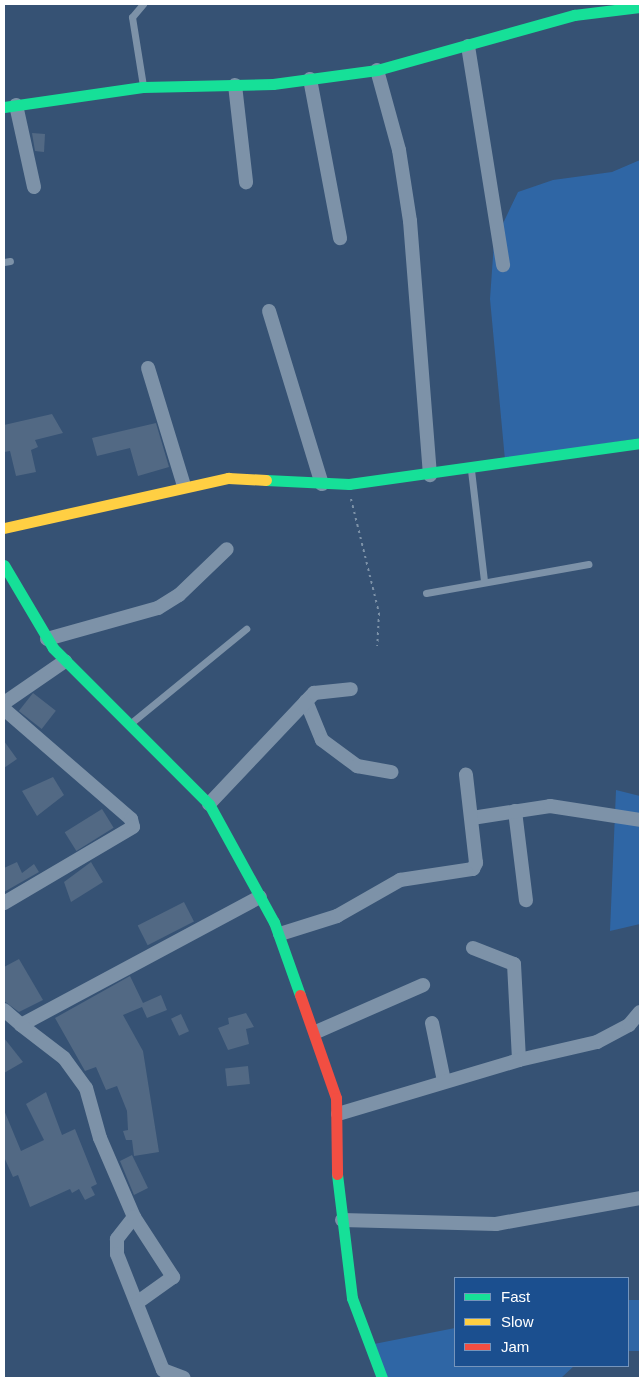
<!DOCTYPE html>
<html>
<head>
<meta charset="utf-8">
<style>
	body { margin:0 }
	#map { position:relative; width:644px; height:1382px; overflow:hidden; background:#365274; font-family:Helvetica,sans-serif }
	div>[style] { position:absolute }
	.green>* { inset:0; background:#2f66a5; transform-origin:0 0 }
	.building>* { inset:0; background:#526984; transform-origin:0 0 }
	.path>* { height:2px; margin-top:-1px; transform-origin:0; background:repeating-linear-gradient(90deg,#7d92a8 0 2.5px,transparent 0 6.5px) }
	.lane>* { height:7px; margin:-3.5px; padding:0 3.5px; transform-origin:3.5px; border-radius:3.5px; background:#7d92a8 }
	.street>* { height:14px; margin:-7px; padding:0 7px; transform-origin:7px; border-radius:7px; background:#7d92a8 }
	.fast>* { height:11px; margin:-5.5px; padding:0 5.5px; transform-origin:5.5px; border-radius:5.5px; background:#16e098 }
	.slow>* { height:11px; margin:-5.5px; padding:0 5.5px; transform-origin:5.5px; border-radius:5.5px; background:#ffcf43 }
	.jam>* { height:11px; margin:-5.5px; padding:0 5.5px; transform-origin:5.5px; border-radius:5.5px; background:#f24e42 }
	span { translate:-50% -50%; white-space:nowrap; text-align:center; line-height:1.15; -webkit-text-stroke:4px #1b4f8f; paint-order:stroke }
	.frame { position:absolute; inset:0; border:5px solid #fff; pointer-events:none }
	.legend { position:absolute; left:454px; top:1277px; width:175px; height:90px; box-sizing:border-box; background:#1b4f8f; border:1px solid #7695bc; margin:0; padding:6px 9px; list-style:none; font-size:15px; color:#fff }
	.legend li { display:flex; align-items:center; gap:10px; height:25px }
	.legend b { width:25px; border:1px solid #7695bc }
</style>
</head>
<body>
<div id="map">
	<div class="green">
		<i style="clip-path:polygon(640px 160px,640px 438px,505px 460px,490px 299px,494px 242px,518px 192px,553px 180px,612px 172px)"></i>
		<i style="clip-path:polygon(616px 790px,640px 796px,640px 924px,610px 931px)"></i>
		<i style="left:640px;top:1300px;width:51px;height:12px;rotate:90deg"></i>
		<i style="clip-path:polygon(455px 1328px,455px 1366px,574px 1366px,561px 1378px,382px 1378px,369px 1345px)"></i>
	</div>
	<div class="building">
		<i style="clip-path:polygon(45px 134px,44px 152px,35px 151px,32px 133px)"></i>
		<i style="clip-path:polygon(52px 414px,63px 433px,35px 440px,38px 447px,31px 450px,36px 472px,16px 476px,10px 451px,4px 452px,4px 425px)"></i>
		<i style="clip-path:polygon(156px 423px,169px 467px,138px 476px,130px 448px,97px 456px,92px 438px)"></i>
		<i style="left:33px;top:693px;width:29px;height:23px;rotate:38deg"></i>
		<i style="clip-path:polygon(4px 741px,17px 759px,4px 768px)"></i>
		<i style="clip-path:polygon(53px 777px,64px 795px,37px 816px,22px 791px)"></i>
		<i style="left:102px;top:809px;width:22px;height:44px;rotate:58deg"></i>
		<i style="clip-path:polygon(17px 862px,22px 873px,34px 864px,39px 872px,4px 892px,4px 868px)"></i>
		<i style="clip-path:polygon(91px 862px,103px 882px,71px 902px,64px 882px)"></i>
		<i style="left:184px;top:902px;width:22px;height:52px;rotate:63deg"></i>
		<i style="clip-path:polygon(19px 959px,43px 1000px,19px 1012px,4px 1001px,4px 967px)"></i>
		<i style="clip-path:polygon(130px 976px,143px 1003px,161px 995px,167px 1010px,147px 1018px,142px 1007px,123px 1015px,143px 1051px,159px 1152px,134px 1156px,132px 1140px,126px 1140px,123px 1131px,128px 1130px,127px 1111px,117px 1086px,106px 1090px,96px 1067px,85px 1071px,55px 1018px)"></i>
		<i style="clip-path:polygon(246px 1013px,254px 1027px,246px 1029px,249px 1044px,228px 1050px,218px 1028px,229px 1024px,228px 1018px)"></i>
		<i style="left:181px;top:1014px;width:19px;height:11px;rotate:65deg"></i>
		<i style="clip-path:polygon(4px 1038px,23px 1062px,4px 1073px)"></i>
		<i style="left:248px;top:1066px;width:18px;height:23px;rotate:84deg"></i>
		<i style="clip-path:polygon(46px 1092px,62px 1135px,75px 1129px,97px 1184px,91px 1187px,95px 1195px,85px 1200px,79px 1189px,72px 1193px,70px 1189px,30px 1207px,18px 1175px,13px 1177px,4px 1157px,4px 1110px,21px 1151px,44px 1140px,26px 1104px)"></i>
		<i style="clip-path:polygon(132px 1155px,148px 1188px,134px 1195px,120px 1161px)"></i>
	</div>
	<div class="path">
		<i style="left:351px;top:499px;width:117px;rotate:76.2deg"></i>
		<i style="left:379px;top:613px;width:33px;rotate:93deg"></i>
	</div>
	<div class="lane">
		<i style="left:143px;top:4px;width:17px;rotate:130deg"></i>
		<i style="left:132px;top:17px;width:70px;rotate:80.9deg"></i>
		<i style="left:4px;top:262px;width:6px;rotate:-9deg"></i>
		<i style="left:471px;top:470px;width:112px;rotate:83.3deg"></i>
		<i style="left:426px;top:593px;width:165px;rotate:-10.1deg"></i>
		<i style="left:131px;top:723px;width:149px;rotate:-39.3deg"></i>
	</div>
	<div class="street">
		<i style="left:468px;top:46px;width:222px;rotate:80.9deg"></i>
		<i style="left:377px;top:70px;width:83px;rotate:74.6deg"></i>
		<i style="left:399px;top:150px;width:72px;rotate:81.2deg"></i>
		<i style="left:410px;top:221px;width:255px;rotate:85.5deg"></i>
		<i style="left:310px;top:79px;width:162px;rotate:79.3deg"></i>
		<i style="left:235px;top:85px;width:98px;rotate:83.5deg"></i>
		<i style="left:16px;top:105px;width:84px;rotate:77.6deg"></i>
		<i style="left:269px;top:311px;width:181px;rotate:73deg"></i>
		<i style="left:148px;top:368px;width:123px;rotate:73deg"></i>
		<i style="left:47px;top:639px;width:115px;rotate:-15.6deg"></i>
		<i style="left:158px;top:608px;width:25px;rotate:-32deg"></i>
		<i style="left:179px;top:595px;width:66px;rotate:-43.8deg"></i>
		<i style="left:306px;top:701px;width:42px;rotate:67.7deg"></i>
		<i style="left:322px;top:740px;width:44px;rotate:36.6deg"></i>
		<i style="left:357px;top:766px;width:35px;rotate:10deg"></i>
		<i style="left:4px;top:703px;width:74px;rotate:-34.5deg"></i>
		<i style="left:4px;top:709px;width:168px;rotate:40.9deg"></i>
		<i style="left:131px;top:819px;width:8px;rotate:76deg"></i>
		<i style="left:133px;top:827px;width:150px;rotate:149.5deg"></i>
		<i style="left:209px;top:804px;width:153px;rotate:-46.6deg"></i>
		<i style="left:314px;top:693px;width:37px;rotate:-6deg"></i>
		<i style="left:515px;top:811px;width:90px;rotate:83deg"></i>
		<i style="left:472px;top:818px;width:79px;rotate:-8.7deg"></i>
		<i style="left:550px;top:806px;width:91px;rotate:8.8deg"></i>
		<i style="left:280px;top:934px;width:60px;rotate:-17.5deg"></i>
		<i style="left:337px;top:916px;width:73px;rotate:-29.7deg"></i>
		<i style="left:400px;top:880px;width:74px;rotate:-8.6deg"></i>
		<i style="left:473px;top:869px;width:7px;rotate:-63deg"></i>
		<i style="left:476px;top:863px;width:89px;rotate:-96.5deg"></i>
		<i style="left:473px;top:948px;width:44px;rotate:21.3deg"></i>
		<i style="left:514px;top:964px;width:96px;rotate:87deg"></i>
		<i style="left:4px;top:1010px;width:23px;rotate:41deg"></i>
		<i style="left:21px;top:1025px;width:271px;rotate:-28.2deg"></i>
		<i style="left:432px;top:1023px;width:59px;rotate:78.3deg"></i>
		<i style="left:21px;top:1025px;width:54px;rotate:37.5deg"></i>
		<i style="left:64px;top:1058px;width:37px;rotate:54deg"></i>
		<i style="left:86px;top:1088px;width:52px;rotate:74.4deg"></i>
		<i style="left:100px;top:1138px;width:86px;rotate:66.7deg"></i>
		<i style="left:134px;top:1217px;width:28px;rotate:128deg"></i>
		<i style="left:117px;top:1239px;width:15px;rotate:90deg"></i>
		<i style="left:117px;top:1254px;width:125px;rotate:68.4deg"></i>
		<i style="left:163px;top:1370px;width:22px;rotate:21deg"></i>
		<i style="left:316px;top:1032px;width:117px;rotate:-23.7deg"></i>
		<i style="left:338px;top:1114px;width:189px;rotate:-16.6deg"></i>
		<i style="left:519px;top:1060px;width:80px;rotate:-13deg"></i>
		<i style="left:597px;top:1042px;width:36px;rotate:-28deg"></i>
		<i style="left:629px;top:1025px;width:17px;rotate:-50deg"></i>
		<i style="left:134px;top:1217px;width:72px;rotate:57deg"></i>
		<i style="left:173px;top:1277px;width:43px;rotate:144.5deg"></i>
		<i style="left:342px;top:1220px;width:154px;rotate:1.5deg"></i>
		<i style="left:496px;top:1224px;width:146px;rotate:-10.2deg"></i>
	</div>
	<div class="fast">
		<i style="left:4px;top:107px;width:140px;rotate:-8.2deg"></i>
		<i style="left:143px;top:87px;width:130px;rotate:-1.3deg"></i>
		<i style="left:273px;top:84px;width:105px;rotate:-7.7deg"></i>
		<i style="left:377px;top:70px;width:205px;rotate:-15.6deg"></i>
		<i style="left:574px;top:15px;width:66px;rotate:-6.9deg"></i>
		<i style="left:266px;top:480px;width:83px;rotate:2.8deg"></i>
		<i style="left:349px;top:484px;width:294px;rotate:-8deg"></i>
		<i style="left:4px;top:565px;width:96px;rotate:59.4deg"></i>
		<i style="left:53px;top:648px;width:221px;rotate:45deg"></i>
		<i style="left:209px;top:804px;width:135px;rotate:61.2deg"></i>
		<i style="left:274px;top:922px;width:77px;rotate:70.4deg"></i>
		<i style="left:337px;top:1174px;width:125px;rotate:83.1deg"></i>
		<i style="left:352px;top:1298px;width:85px;rotate:69.4deg"></i>
	</div>
	<div class="slow">
		<i style="left:4px;top:528px;width:230px;rotate:-12.6deg"></i>
		<i style="left:228px;top:478px;width:38px;rotate:3deg"></i>
	</div>
	<div class="jam">
		<i style="left:300px;top:995px;width:109px;rotate:70.7deg"></i>
		<i style="left:336px;top:1098px;width:76px;rotate:89.2deg"></i>
	</div>
	<div class="frame"></div>
	<ul class="legend">
	<li><b style="height:6px;background:#16e098"></b>Fast</li>
	<li><b style="height:6px;background:#ffcf43"></b>Slow</li>
	<li><b style="height:6px;background:#f24e42"></b>Jam</li>
	</ul>
</div>
</body>
</html>
